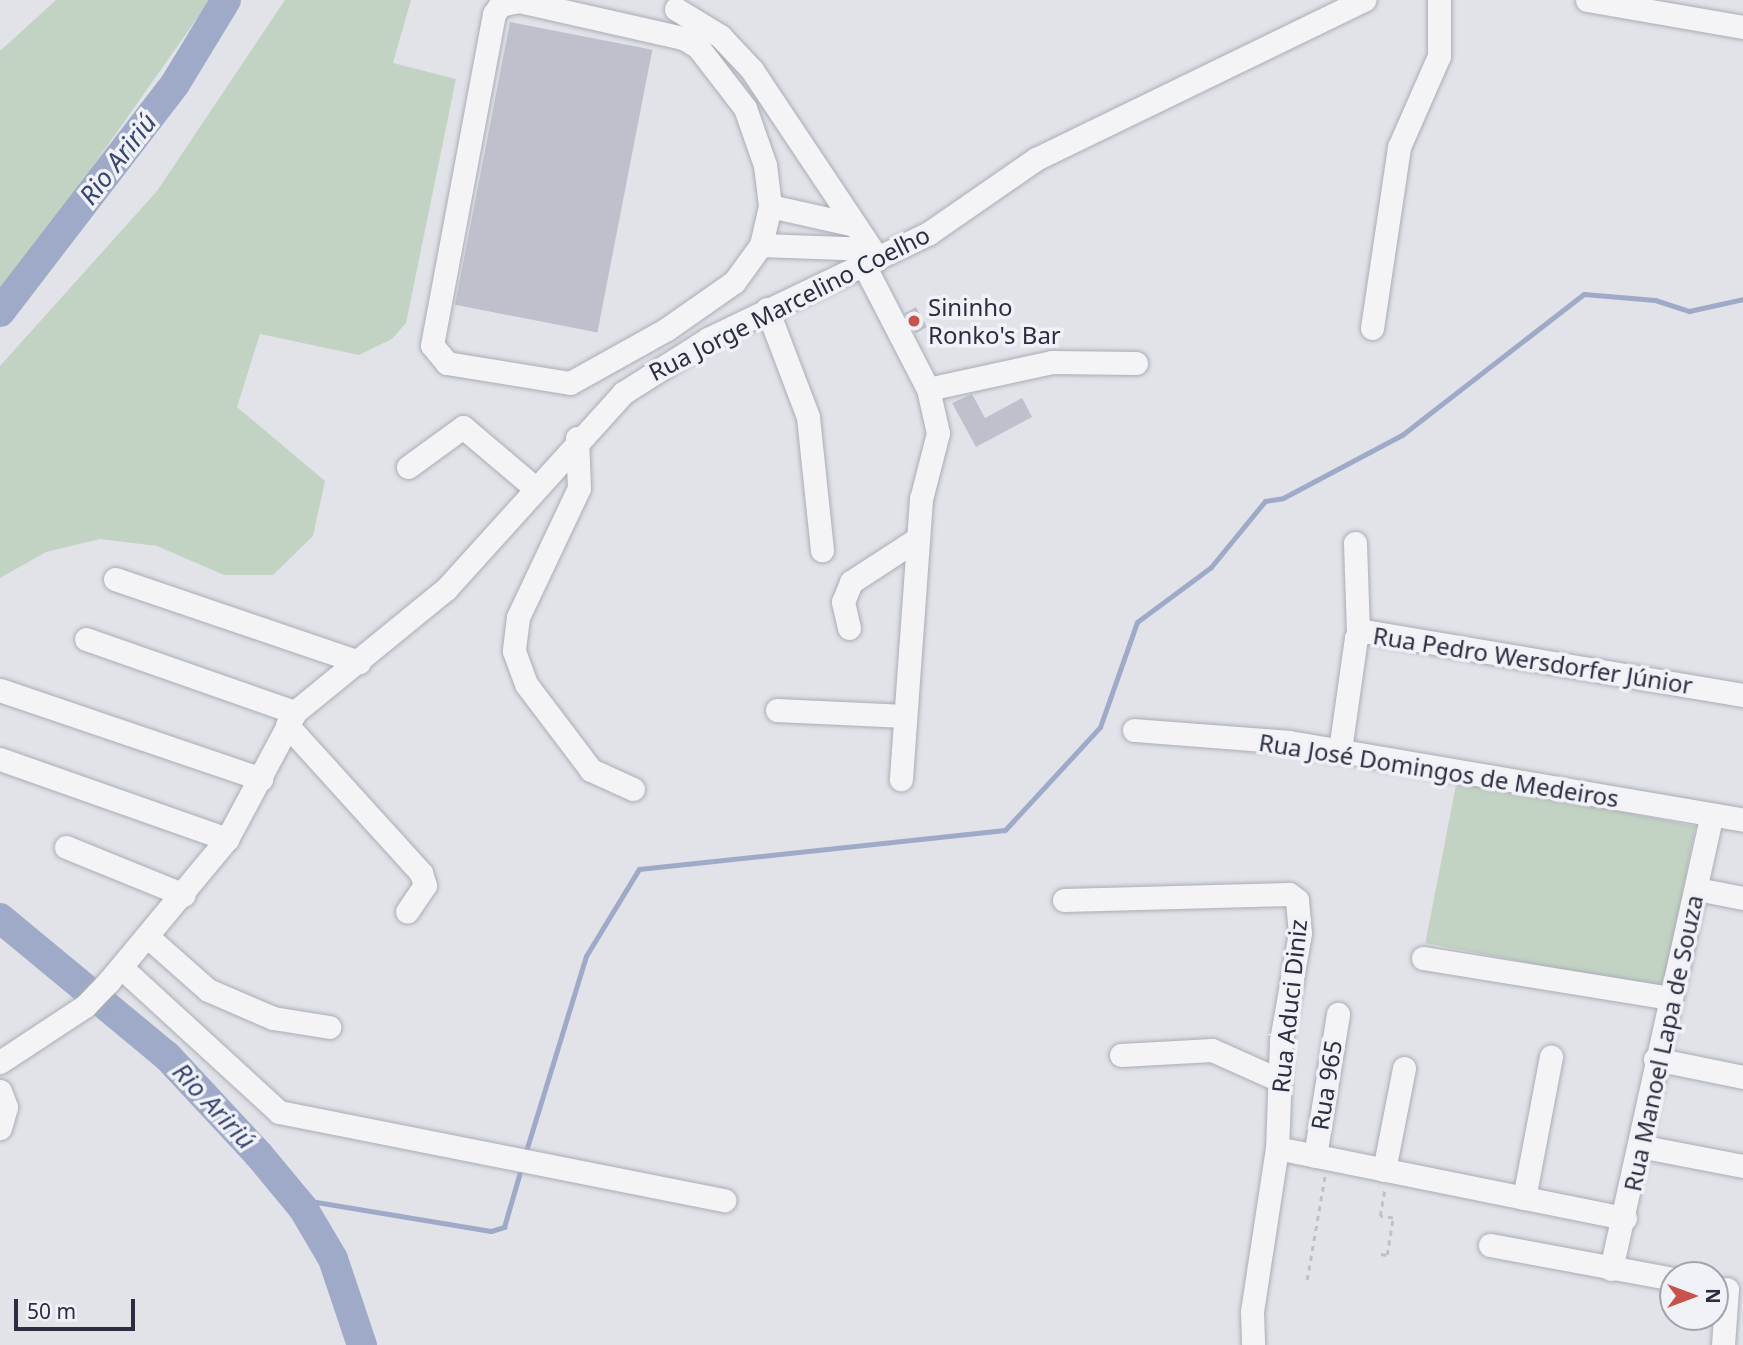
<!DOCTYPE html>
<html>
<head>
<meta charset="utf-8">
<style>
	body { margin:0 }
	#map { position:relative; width:1743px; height:1345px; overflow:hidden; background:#e1e3e9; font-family:"Noto Sans",sans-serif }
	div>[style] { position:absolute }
	.green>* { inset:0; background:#c3d3c3; transform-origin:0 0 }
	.stream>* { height:5px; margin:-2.5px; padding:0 2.5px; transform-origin:2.5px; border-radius:2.5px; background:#9eaac7 }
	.river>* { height:30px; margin:-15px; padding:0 15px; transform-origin:15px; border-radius:15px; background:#9eaac7 }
	.building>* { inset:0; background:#bec1cc; transform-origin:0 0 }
	.path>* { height:2.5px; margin-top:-1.25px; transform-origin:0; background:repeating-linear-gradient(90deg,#bfc1c7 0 5px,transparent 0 10px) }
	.roads { filter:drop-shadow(0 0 2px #aaadb6) drop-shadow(0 0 2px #aaadb6) }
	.minor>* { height:23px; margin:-11.5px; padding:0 11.5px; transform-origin:11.5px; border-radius:11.5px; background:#f4f4f7 }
	.dots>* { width:19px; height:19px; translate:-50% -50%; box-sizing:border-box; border:4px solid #f1f2f7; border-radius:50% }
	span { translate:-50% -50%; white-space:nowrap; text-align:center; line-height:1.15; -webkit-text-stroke:7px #f1f2f7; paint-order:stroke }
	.street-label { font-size:24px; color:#2a2e40 }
	.poi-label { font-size:24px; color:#2a2e40 }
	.left { translate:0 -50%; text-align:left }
	.water-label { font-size:26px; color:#364572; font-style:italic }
	.north { position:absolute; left:1659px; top:1261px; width:70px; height:70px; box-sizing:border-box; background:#f1f2f7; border:2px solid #a1a4ae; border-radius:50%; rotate:90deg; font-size:19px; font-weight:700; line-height:28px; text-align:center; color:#2a2e40 }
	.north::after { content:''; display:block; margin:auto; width:24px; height:32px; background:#c8524c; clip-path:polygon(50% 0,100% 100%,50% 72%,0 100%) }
	.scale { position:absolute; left:14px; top:1299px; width:121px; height:32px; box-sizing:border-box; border:4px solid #2a2e40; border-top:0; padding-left:9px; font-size:21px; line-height:24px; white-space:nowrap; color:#2a2e40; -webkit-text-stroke:5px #f1f2f7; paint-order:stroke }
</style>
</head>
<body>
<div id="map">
	<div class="green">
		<i style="clip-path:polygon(56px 0,210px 0,0 298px,0 51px)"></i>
		<i style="clip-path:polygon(285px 0,411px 0,393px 63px,456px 79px,406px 323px,392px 339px,359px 355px,260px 334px,237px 407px,325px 481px,313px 536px,273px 575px,224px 575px,157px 546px,100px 539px,46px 552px,0 578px,0 366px,157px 191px)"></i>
		<i style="left:1457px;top:780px;width:243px;height:166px;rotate:11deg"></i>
	</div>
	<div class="stream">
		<i style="left:526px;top:1151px;width:204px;rotate:-72.9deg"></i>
		<i style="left:586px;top:956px;width:102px;rotate:-58.7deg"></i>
		<i style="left:639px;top:869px;width:368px;rotate:-6.1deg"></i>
		<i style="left:1005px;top:830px;width:140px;rotate:-47.3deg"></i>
		<i style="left:1100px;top:727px;width:111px;rotate:-70.6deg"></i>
		<i style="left:1137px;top:622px;width:92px;rotate:-36.6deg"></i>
		<i style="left:1211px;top:567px;width:85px;rotate:-50.7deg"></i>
		<i style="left:1265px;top:501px;width:18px;rotate:-9deg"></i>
		<i style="left:1283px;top:498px;width:135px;rotate:-27.9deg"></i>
		<i style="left:1402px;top:435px;width:230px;rotate:-37.8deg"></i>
		<i style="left:1584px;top:294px;width:71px;rotate:4.8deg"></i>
		<i style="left:1655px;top:300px;width:36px;rotate:18deg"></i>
		<i style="left:1689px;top:311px;width:55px;rotate:-12.5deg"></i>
		<i style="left:303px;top:1208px;width:14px;rotate:-25deg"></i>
		<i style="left:316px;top:1202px;width:177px;rotate:9.4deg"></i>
		<i style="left:491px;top:1231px;width:14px;rotate:-17deg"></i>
		<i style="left:504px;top:1227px;width:57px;rotate:-73.8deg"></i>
	</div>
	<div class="river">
		<i style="left:0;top:312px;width:287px;rotate:-52.5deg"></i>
		<i style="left:175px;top:84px;width:98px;rotate:-58.7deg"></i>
		<i style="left:0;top:918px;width:217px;rotate:39.6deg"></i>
		<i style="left:167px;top:1056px;width:135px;rotate:47.1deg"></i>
		<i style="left:259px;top:1155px;width:69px;rotate:50.3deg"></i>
		<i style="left:303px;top:1208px;width:59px;rotate:59.5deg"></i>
		<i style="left:333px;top:1259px;width:91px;rotate:71.4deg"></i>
	</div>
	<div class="building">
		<i style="left:510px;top:22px;width:145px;height:288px;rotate:11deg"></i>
		<i style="left:916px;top:307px;width:23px;height:13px;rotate:61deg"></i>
		<i style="clip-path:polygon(972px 394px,985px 418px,1022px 398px,1032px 417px,976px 447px,952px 403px)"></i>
	</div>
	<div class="path">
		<i style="left:1381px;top:1254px;width:6px;rotate:9deg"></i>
		<i style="left:1387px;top:1255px;width:37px;rotate:-81deg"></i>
		<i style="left:1393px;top:1218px;width:13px;rotate:-171deg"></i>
		<i style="left:1380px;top:1216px;width:28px;rotate:-80deg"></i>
		<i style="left:1307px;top:1280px;width:107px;rotate:-80.3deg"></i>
	</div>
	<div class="roads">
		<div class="minor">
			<i style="left:1587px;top:0;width:158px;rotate:9.8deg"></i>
			<i style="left:519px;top:1px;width:168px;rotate:12.7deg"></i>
			<i style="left:683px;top:38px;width:17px;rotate:31deg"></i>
			<i style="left:698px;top:47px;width:77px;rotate:52.4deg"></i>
			<i style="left:745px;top:108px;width:60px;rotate:70.7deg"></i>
			<i style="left:765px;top:165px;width:41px;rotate:83deg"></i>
			<i style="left:770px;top:206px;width:40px;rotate:103deg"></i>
			<i style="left:761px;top:245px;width:46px;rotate:126.1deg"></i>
			<i style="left:734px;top:282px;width:82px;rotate:145deg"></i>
			<i style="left:667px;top:329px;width:111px;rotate:150.9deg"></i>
			<i style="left:570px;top:383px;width:125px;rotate:-170.8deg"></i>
			<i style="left:447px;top:363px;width:23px;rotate:-130deg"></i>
			<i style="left:432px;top:345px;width:337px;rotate:-79.4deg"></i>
			<i style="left:494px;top:14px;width:11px;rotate:-56deg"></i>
			<i style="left:500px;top:5px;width:19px;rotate:-12deg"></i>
			<i style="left:676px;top:9px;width:52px;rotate:31.5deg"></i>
			<i style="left:720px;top:36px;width:47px;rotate:46.7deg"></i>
			<i style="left:752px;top:70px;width:227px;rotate:56.3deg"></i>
			<i style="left:770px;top:206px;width:87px;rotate:12.6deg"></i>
			<i style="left:761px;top:245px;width:110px;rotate:2.1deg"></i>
			<i style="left:865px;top:267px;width:137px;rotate:62.7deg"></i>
			<i style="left:928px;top:389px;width:45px;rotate:77.2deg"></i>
			<i style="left:938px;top:433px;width:68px;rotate:104.4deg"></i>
			<i style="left:921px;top:499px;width:281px;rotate:94.1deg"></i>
			<i style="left:767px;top:309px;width:116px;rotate:69.2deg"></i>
			<i style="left:808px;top:417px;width:134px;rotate:84deg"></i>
			<i style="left:1372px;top:328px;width:183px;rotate:-81.5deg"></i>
			<i style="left:1399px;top:147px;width:99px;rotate:-66.3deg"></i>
			<i style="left:1439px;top:56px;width:56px;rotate:-90deg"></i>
			<i style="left:928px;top:389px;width:127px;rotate:-12.3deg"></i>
			<i style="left:1052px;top:362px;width:84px;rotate:0.7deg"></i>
			<i style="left:577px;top:438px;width:50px;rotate:87.7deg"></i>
			<i style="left:579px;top:488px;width:143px;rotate:115.3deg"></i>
			<i style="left:518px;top:617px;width:34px;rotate:97deg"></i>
			<i style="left:514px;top:651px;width:35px;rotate:70deg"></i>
			<i style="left:526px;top:684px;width:108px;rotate:52.9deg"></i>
			<i style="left:591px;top:770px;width:46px;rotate:24.3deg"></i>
			<i style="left:408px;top:467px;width:68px;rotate:-36deg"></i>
			<i style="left:463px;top:427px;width:94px;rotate:40.3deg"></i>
			<i style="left:1355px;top:543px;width:91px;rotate:88.1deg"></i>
			<i style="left:115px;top:579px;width:258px;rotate:18.8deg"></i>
			<i style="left:849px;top:628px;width:27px;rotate:-103deg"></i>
			<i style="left:843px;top:602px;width:22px;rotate:-68deg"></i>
			<i style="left:851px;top:582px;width:79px;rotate:-33.1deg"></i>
			<i style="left:86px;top:639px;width:221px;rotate:19.3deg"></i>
			<i style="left:0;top:690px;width:276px;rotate:18.8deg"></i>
			<i style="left:777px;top:710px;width:128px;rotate:2.7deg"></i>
			<i style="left:287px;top:725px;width:200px;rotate:47.8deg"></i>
			<i style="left:421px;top:873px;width:13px;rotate:72deg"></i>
			<i style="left:425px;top:885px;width:32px;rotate:124deg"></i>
			<i style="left:1134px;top:730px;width:155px;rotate:4.4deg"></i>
			<i style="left:1289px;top:742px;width:461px;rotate:9.7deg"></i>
			<i style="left:1340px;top:750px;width:113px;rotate:-81.9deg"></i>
			<i style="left:1356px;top:638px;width:11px;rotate:-41deg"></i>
			<i style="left:1364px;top:631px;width:384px;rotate:9.6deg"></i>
			<i style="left:0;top:759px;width:241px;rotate:19.4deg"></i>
			<i style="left:66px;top:847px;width:127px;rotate:22.1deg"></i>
			<i style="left:1697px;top:889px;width:47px;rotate:11.1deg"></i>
			<i style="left:1064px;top:900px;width:225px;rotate:-1.5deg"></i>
			<i style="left:1289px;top:894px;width:10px;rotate:37deg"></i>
			<i style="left:1297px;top:900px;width:33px;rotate:85deg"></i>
			<i style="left:1300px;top:933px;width:110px;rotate:100deg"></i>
			<i style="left:1281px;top:1041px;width:107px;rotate:92.1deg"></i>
			<i style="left:1277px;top:1148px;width:166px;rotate:98.7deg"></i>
			<i style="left:1252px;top:1312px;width:33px;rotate:88deg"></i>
			<i style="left:148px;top:937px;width:80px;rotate:41.5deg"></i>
			<i style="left:208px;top:990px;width:71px;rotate:23.3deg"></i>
			<i style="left:273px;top:1018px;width:57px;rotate:9.1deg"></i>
			<i style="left:1423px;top:958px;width:249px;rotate:9.2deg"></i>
			<i style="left:122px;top:968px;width:213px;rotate:42.5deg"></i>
			<i style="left:279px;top:1112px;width:454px;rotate:11.2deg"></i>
			<i style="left:1121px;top:1055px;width:91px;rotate:-3.1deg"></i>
			<i style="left:1212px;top:1050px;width:73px;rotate:24.1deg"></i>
			<i style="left:1655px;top:1059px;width:90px;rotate:11.6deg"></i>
			<i style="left:0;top:1062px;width:102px;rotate:-33.4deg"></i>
			<i style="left:85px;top:1006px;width:35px;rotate:-46deg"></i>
			<i style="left:109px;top:981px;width:185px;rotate:-50.3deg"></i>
			<i style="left:227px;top:839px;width:144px;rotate:-61.8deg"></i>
			<i style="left:295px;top:712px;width:195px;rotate:-39.2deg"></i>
			<i style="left:446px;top:589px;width:264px;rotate:-47.9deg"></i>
			<i style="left:623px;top:393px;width:101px;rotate:-32.4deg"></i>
			<i style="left:708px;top:339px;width:245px;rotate:-25.6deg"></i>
			<i style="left:929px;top:233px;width:130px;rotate:-34.7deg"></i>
			<i style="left:1036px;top:159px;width:365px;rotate:-25.9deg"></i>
			<i style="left:0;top:1091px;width:17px;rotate:69deg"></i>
			<i style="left:6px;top:1107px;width:22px;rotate:106deg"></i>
			<i style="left:1639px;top:1146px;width:106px;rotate:10.9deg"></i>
			<i style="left:1277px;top:1148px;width:355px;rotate:11.4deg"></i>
			<i style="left:1315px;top:1156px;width:144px;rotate:-80.8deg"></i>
			<i style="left:1384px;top:1170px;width:104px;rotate:-78.9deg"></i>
			<i style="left:1524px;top:1198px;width:144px;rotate:-79.2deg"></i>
			<i style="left:1490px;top:1245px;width:186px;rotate:10.5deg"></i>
			<i style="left:1611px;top:1269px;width:465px;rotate:-77.5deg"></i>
			<i style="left:1723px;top:1345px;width:56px;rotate:-85.9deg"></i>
		</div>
	</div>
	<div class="dots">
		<i style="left:914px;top:321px;background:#c8524c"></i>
	</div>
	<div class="street-label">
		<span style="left:789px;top:303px;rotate:-27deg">Rua Jorge Marcelino Coelho</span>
		<span style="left:1533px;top:660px;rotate:9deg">Rua Pedro Wersdorfer Júnior</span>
		<span style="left:1439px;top:770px;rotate:9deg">Rua José Domingos de Medeiros</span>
		<span style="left:1289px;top:1006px;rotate:-84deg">Rua Aduci Diniz</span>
		<span style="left:1663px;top:1043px;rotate:-78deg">Rua Manoel Lapa de Souza</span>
		<span style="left:1326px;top:1085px;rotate:-81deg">Rua 965</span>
	</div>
	<div class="poi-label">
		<span class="left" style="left:928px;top:321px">Sininho<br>Ronko's Bar</span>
	</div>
	<div class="water-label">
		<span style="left:118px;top:159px;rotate:-52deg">Rio Aririú</span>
		<span style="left:214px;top:1106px;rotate:47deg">Rio Aririú</span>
	</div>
	<div class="north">N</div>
	<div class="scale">50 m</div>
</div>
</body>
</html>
